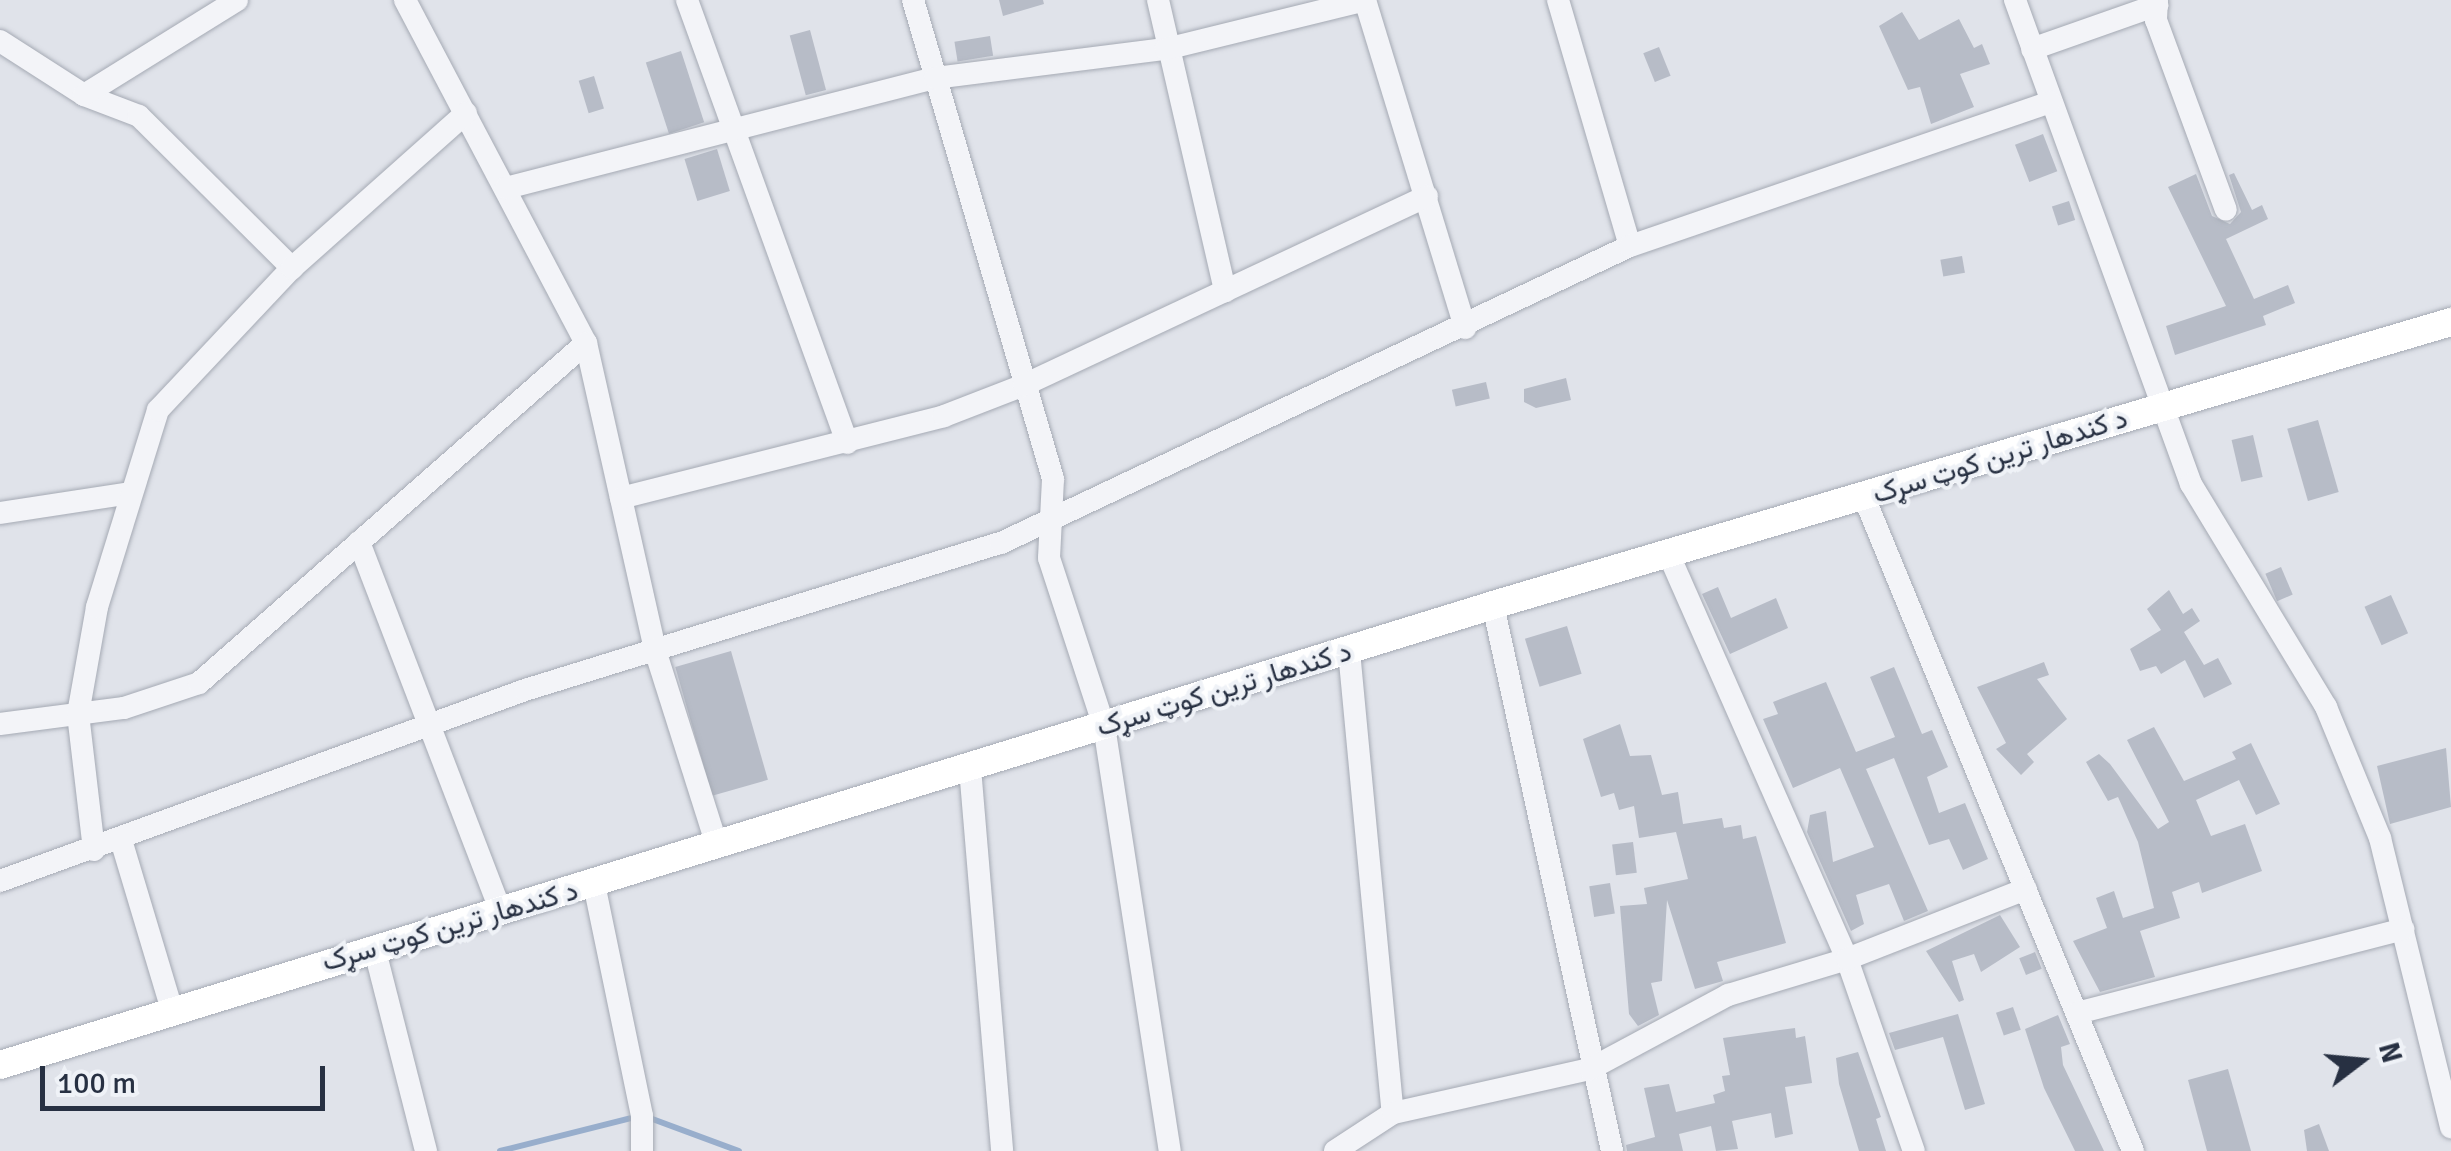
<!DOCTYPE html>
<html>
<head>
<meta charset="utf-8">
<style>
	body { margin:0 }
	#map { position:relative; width:2451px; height:1151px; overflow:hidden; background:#e0e3ea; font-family:Signika,Vazirmatn,sans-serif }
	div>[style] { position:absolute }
	.stream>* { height:6px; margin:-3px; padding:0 3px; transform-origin:3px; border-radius:3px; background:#98aecc }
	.building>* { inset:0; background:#b7bcc7; transform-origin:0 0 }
	.roads { filter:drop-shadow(0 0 2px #a5aab4) drop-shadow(0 0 2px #a5aab4) }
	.minor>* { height:22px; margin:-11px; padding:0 11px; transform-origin:11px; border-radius:11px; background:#f3f4f8 }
	.major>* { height:28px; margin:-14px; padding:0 14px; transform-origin:14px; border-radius:14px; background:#fff }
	span { translate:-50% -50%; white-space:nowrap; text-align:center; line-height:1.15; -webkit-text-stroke:8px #eff2f7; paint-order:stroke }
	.street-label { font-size:28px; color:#273042 }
	.north { position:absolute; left:2311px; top:1011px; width:100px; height:100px; -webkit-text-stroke:8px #eff2f7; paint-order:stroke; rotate:74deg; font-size:28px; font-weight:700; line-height:40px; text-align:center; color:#273042 }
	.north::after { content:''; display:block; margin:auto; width:35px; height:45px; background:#273042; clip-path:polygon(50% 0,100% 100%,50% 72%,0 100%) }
	.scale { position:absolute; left:40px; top:1066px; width:285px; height:45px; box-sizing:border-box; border:5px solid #273042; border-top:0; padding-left:12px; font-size:30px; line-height:35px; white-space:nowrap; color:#273042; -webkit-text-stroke:8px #eff2f7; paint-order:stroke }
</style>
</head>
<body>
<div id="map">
	<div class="stream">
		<i style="left:647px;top:1117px;width:98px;rotate:20.3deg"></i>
		<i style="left:500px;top:1151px;width:139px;rotate:-14.1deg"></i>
	</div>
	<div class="building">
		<i style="clip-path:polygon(999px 0,1043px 0,1044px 4px,1003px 16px)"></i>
		<i style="clip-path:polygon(1902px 12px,1919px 40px,1959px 19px,1974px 48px,1982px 44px,1990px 64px,1960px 74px,1974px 107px,1931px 124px,1920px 87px,1908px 90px,1879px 26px)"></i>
		<i style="left:810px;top:30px;width:62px;height:21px;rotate:75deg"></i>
		<i style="left:990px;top:36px;width:20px;height:36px;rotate:81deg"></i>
		<i style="left:1659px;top:47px;width:31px;height:17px;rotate:68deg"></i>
		<i style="left:681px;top:51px;width:75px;height:37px;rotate:72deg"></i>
		<i style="left:594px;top:76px;width:34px;height:16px;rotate:73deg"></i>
		<i style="left:2043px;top:134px;width:40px;height:30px;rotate:69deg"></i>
		<i style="left:717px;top:149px;width:44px;height:34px;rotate:73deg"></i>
		<i style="clip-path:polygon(2234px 173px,2252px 210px,2262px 205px,2268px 219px,2226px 239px,2254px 299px,2288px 285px,2295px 303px,2263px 316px,2266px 325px,2175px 355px,2166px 326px,2226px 306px,2168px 187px,2196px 174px,2212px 216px,2230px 224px,2241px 212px,2229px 175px)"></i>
		<i style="left:2069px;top:201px;width:20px;height:18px;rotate:72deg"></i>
		<i style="left:1962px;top:256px;width:17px;height:22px;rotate:80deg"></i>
		<i style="clip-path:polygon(1566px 378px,1571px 400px,1536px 408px,1524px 402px,1524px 389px)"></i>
		<i style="left:1486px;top:382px;width:17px;height:35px;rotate:77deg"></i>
		<i style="left:2318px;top:420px;width:75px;height:32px;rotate:74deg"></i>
		<i style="left:2253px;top:435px;width:43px;height:22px;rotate:77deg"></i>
		<i style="left:2281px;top:567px;width:30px;height:17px;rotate:67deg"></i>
		<i style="clip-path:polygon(1718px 587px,1731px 618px,1776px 598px,1788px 628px,1730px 654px,1702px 594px)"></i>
		<i style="clip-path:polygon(2169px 590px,2183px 614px,2192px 608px,2200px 621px,2184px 632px,2204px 665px,2218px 658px,2232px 684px,2204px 698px,2185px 660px,2161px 674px,2156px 666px,2140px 671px,2130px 649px,2161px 630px,2147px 609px)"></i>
		<i style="left:2391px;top:595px;width:42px;height:29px;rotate:66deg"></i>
		<i style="left:1567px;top:626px;width:50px;height:44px;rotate:73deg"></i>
		<i style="left:731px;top:651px;width:134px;height:58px;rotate:74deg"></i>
		<i style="clip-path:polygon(2044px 662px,2049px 675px,2037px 679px,2067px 719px,2027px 754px,2034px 762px,2021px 775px,1996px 749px,2006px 743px,1977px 687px)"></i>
		<i style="clip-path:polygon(1894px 667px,1922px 734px,1932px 730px,1948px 767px,1927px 777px,1939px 813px,1965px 803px,1988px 859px,1963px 870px,1949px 839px,1929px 845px,1894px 758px,1866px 769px,1928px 911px,1904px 921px,1889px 884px,1856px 895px,1864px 924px,1851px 931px,1807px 832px,1810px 815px,1826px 811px,1833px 862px,1874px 847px,1840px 768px,1793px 788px,1763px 719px,1778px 714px,1773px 702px,1826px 682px,1856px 752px,1895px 737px,1870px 677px)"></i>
		<i style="clip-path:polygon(1620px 724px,1630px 756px,1651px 755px,1662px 795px,1678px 792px,1683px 824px,1722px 818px,1724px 828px,1741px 825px,1743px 839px,1756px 836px,1786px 943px,1717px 962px,1723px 981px,1695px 989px,1667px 900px,1662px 981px,1651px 983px,1659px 1015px,1638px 1026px,1629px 1014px,1620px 906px,1647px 904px,1644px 888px,1688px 879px,1676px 832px,1639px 838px,1634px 806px,1619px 810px,1614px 793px,1601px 797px,1583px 739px)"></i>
		<i style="clip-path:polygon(2154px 727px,2184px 781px,2236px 759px,2232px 752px,2251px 743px,2280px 804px,2256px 815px,2239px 780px,2196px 800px,2211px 836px,2245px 824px,2262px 871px,2202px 893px,2199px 882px,2172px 892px,2180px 918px,2140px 931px,2155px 977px,2100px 992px,2073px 941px,2107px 928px,2096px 898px,2114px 891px,2123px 918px,2154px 908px,2138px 842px,2118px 797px,2108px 801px,2086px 762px,2099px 754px,2110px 764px,2158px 829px,2169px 822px,2127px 740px)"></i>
		<i style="clip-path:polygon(2446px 748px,2451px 807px,2390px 824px,2377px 766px)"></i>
		<i style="left:1633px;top:842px;width:31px;height:21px;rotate:83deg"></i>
		<i style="left:1610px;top:883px;width:31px;height:21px;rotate:81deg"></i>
		<i style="clip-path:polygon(2000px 915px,2020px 947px,1981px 972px,1974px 954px,1952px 961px,1964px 1000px,1959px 1002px,1926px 951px)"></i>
		<i style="left:2035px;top:952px;width:18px;height:17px;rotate:68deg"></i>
		<i style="left:2013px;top:1007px;width:24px;height:18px;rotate:71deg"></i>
		<i style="clip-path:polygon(1958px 1014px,1985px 1104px,1965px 1110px,1943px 1037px,1895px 1050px,1889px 1033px)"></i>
		<i style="clip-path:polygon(2058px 1015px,2070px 1044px,2061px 1047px,2063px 1065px,2104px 1151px,2075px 1151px,2044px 1088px,2025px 1029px)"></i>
		<i style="clip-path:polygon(1795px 1028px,1796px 1038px,1805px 1036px,1812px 1083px,1785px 1087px,1793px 1134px,1775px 1138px,1771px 1113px,1732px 1121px,1738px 1149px,1716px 1151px,1711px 1126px,1679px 1134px,1683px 1151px,1627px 1151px,1626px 1145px,1655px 1137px,1644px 1088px,1669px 1084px,1676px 1112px,1715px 1103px,1713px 1095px,1725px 1091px,1722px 1076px,1730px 1075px,1723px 1038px)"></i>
		<i style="clip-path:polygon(1858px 1052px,1881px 1117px,1876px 1119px,1886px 1151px,1859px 1151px,1839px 1084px,1836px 1058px)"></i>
		<i style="clip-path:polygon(2228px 1069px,2251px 1151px,2207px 1151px,2188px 1080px)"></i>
		<i style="clip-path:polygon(2319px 1124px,2329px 1151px,2307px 1151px,2304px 1130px)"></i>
	</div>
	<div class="roads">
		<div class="minor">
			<i style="left:405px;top:0;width:388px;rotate:62.2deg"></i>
			<i style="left:586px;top:343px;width:315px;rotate:77.3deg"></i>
			<i style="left:655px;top:650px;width:206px;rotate:72.4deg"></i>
			<i style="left:687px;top:0;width:471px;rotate:70.1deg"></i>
			<i style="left:913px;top:0;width:499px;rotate:73.7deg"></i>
			<i style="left:1053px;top:479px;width:79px;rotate:92.9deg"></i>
			<i style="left:1049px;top:558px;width:177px;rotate:71.9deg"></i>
			<i style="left:1104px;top:726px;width:430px;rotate:81.2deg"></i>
			<i style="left:1158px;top:0;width:299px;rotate:77deg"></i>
			<i style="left:1365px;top:0;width:343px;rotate:73deg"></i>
			<i style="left:1558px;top:0;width:256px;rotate:73.7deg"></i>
			<i style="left:2015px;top:0;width:515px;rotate:70.02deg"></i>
			<i style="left:2191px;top:484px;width:261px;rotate:58.8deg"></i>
			<i style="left:2326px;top:707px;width:142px;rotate:67.6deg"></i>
			<i style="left:2380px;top:838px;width:298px;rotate:76.2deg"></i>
			<i style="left:2157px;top:0;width:20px;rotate:93deg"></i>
			<i style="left:2156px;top:20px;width:202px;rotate:69.8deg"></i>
			<i style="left:0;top:41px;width:100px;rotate:32.7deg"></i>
			<i style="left:84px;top:95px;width:59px;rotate:20.9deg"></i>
			<i style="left:139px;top:116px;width:216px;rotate:44.8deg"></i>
			<i style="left:2032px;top:49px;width:133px;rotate:-19.4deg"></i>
			<i style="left:84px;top:95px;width:180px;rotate:-31.8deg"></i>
			<i style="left:506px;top:188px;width:443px;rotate:-14.4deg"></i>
			<i style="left:935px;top:78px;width:233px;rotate:-7.2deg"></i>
			<i style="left:1166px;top:49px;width:205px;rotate:-13.8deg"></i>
			<i style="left:1864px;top:497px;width:707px;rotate:67.64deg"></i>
			<i style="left:621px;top:498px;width:333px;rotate:-14.2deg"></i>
			<i style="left:944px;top:416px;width:86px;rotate:-21.2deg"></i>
			<i style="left:1024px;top:385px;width:445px;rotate:-25.1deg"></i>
			<i style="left:0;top:513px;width:132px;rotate:-8.7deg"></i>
			<i style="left:359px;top:542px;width:395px;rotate:69deg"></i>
			<i style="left:1668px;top:553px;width:444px;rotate:66.2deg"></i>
			<i style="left:1847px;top:959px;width:203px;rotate:70.8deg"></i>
			<i style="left:1493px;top:605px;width:559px;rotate:77.7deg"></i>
			<i style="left:1349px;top:651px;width:464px;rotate:84.6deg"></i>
			<i style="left:0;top:724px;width:125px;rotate:-7.4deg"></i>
			<i style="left:124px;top:708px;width:79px;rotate:-18.4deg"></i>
			<i style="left:199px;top:683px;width:515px;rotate:-41.3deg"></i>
			<i style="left:970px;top:768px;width:384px;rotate:85.2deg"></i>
			<i style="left:121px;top:840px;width:177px;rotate:73.3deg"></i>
			<i style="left:94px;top:850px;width:137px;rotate:-96.7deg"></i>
			<i style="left:78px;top:714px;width:109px;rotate:-79.9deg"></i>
			<i style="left:97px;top:607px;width:206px;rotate:-72.8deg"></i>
			<i style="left:158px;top:410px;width:195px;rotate:-46.7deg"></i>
			<i style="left:292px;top:268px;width:233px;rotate:-41.7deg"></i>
			<i style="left:0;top:881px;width:559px;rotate:-19.99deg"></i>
			<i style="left:525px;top:690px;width:498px;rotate:-17.2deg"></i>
			<i style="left:1001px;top:543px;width:696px;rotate:-25.28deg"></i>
			<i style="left:1630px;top:246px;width:444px;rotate:-18.9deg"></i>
			<i style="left:594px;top:884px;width:237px;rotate:78.3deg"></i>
			<i style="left:642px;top:1116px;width:35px;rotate:90deg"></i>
			<i style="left:374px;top:947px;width:211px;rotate:75.7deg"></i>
			<i style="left:2077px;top:1013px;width:337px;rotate:-14.4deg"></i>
			<i style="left:1335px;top:1151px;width:69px;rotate:-33.2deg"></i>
			<i style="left:1393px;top:1113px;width:202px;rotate:-12.6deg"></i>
			<i style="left:1590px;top:1069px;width:157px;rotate:-28.2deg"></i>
			<i style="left:1728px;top:995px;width:124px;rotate:-16.8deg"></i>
			<i style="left:1847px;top:959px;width:192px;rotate:-21.4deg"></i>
		</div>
		<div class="major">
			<i style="left:0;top:1065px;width:1562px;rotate:-17.12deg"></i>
			<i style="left:1493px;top:605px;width:999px;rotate:-16.46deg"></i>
		</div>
	</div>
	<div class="street-label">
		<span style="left:2000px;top:456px;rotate:-17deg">د کندهار ترين کوټ سړک</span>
		<span style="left:1224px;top:689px;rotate:-17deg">د کندهار ترين کوټ سړک</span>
		<span style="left:450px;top:926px;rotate:-16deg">د کندهار ترين کوټ سړک</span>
	</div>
	<div class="north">N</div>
	<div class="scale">100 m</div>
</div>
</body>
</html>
